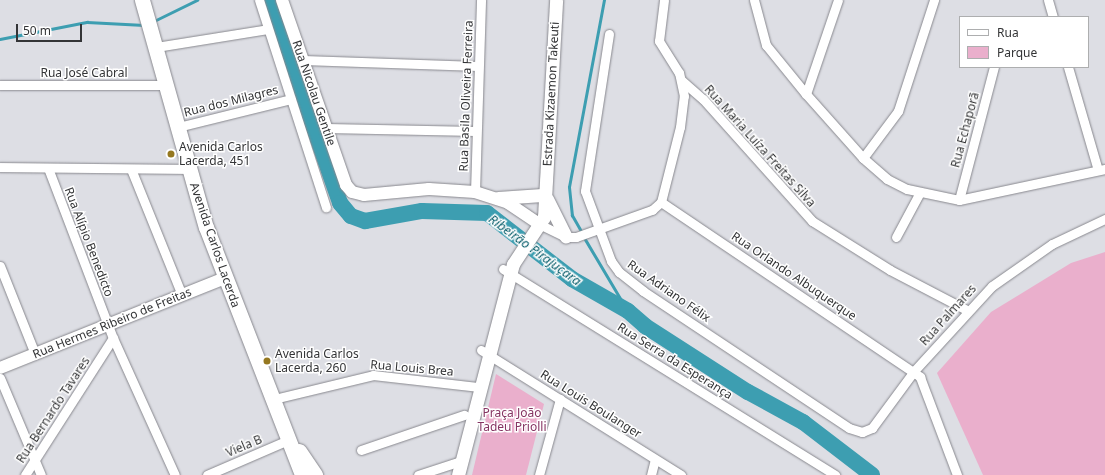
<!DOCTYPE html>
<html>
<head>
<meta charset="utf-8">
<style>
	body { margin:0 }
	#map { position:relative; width:1105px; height:475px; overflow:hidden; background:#dddee4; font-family:"Noto Sans",sans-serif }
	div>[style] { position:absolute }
	.green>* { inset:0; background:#eaafcc }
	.stream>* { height:2.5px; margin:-1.25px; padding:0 1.25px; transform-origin:1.25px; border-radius:1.25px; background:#3d9eb1 }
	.river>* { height:16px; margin:-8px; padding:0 8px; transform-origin:8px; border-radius:8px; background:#3d9eb1 }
	.roads { filter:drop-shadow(0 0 1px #88888e) drop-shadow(0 0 1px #88888e) }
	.minor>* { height:9px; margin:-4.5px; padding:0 4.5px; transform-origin:4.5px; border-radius:4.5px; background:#fff }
	.tertiary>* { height:12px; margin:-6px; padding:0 6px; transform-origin:6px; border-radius:6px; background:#fff }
	.secondary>* { height:13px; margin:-6.5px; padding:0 6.5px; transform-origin:6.5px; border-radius:6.5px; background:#fff }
	.primary>* { height:15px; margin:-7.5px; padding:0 7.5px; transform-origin:7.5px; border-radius:7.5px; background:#fff }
	.dots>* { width:11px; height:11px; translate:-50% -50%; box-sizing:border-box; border:2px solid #fff; border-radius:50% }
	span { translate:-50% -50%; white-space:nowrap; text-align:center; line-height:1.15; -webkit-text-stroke:3px #fff; paint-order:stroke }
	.street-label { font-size:12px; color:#333436 }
	.poi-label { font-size:12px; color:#333436 }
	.left { translate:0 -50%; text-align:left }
	.park-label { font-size:12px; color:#863563 }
	.water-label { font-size:13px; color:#015967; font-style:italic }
	.legend { position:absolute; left:959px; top:16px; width:130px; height:52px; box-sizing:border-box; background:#fff; border:1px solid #adaeaf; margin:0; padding:5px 7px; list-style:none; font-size:12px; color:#333436 }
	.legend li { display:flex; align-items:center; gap:8px; height:20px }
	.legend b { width:20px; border:1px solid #adaeaf }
	.scale { position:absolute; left:16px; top:24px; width:66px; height:18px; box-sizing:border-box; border:2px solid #333436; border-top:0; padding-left:5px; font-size:12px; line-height:14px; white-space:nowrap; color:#333436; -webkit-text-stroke:3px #fff; paint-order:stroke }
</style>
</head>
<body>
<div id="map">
	<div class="green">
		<i style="clip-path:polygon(1105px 252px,1105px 475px,983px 475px,937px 373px,991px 312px,1071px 263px)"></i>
		<i style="clip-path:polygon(496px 374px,544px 404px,526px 475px,472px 475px)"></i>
	</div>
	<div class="stream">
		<i style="left:154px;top:21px;width:48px;rotate:-26deg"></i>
		<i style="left:0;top:39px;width:89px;rotate:-11.1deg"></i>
		<i style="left:87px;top:22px;width:57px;rotate:3deg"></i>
		<i style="left:582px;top:233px;width:20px;rotate:-120deg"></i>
		<i style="left:572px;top:216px;width:29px;rotate:-96deg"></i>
		<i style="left:569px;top:187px;width:190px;rotate:-79.4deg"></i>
		<i style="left:584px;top:237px;width:86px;rotate:59.3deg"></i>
	</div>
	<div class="river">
		<i style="left:269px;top:0;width:215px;rotate:70.7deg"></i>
		<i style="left:340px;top:203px;width:17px;rotate:50deg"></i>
		<i style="left:351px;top:216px;width:15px;rotate:20deg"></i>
		<i style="left:365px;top:221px;width:58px;rotate:-10deg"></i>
		<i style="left:422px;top:211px;width:65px;rotate:1.8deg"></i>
		<i style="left:487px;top:213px;width:108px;rotate:37.8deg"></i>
		<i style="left:572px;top:279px;width:64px;rotate:29.7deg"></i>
		<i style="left:628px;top:311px;width:23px;rotate:41deg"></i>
		<i style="left:645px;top:326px;width:122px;rotate:32.7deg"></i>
		<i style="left:748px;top:392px;width:63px;rotate:28.6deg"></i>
		<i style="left:803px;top:422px;width:87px;rotate:37.5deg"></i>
	</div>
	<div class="roads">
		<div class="minor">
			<i style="left:259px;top:0;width:218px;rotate:72.1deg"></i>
			<i style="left:754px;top:0;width:47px;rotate:75.1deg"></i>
			<i style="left:766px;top:45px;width:63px;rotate:50.8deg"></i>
			<i style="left:806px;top:94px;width:86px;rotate:48.3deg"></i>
			<i style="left:863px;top:158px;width:32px;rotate:41deg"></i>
			<i style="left:887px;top:179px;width:22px;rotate:27deg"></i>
			<i style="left:907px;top:189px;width:53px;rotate:11.9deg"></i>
			<i style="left:959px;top:200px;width:149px;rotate:-12deg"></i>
			<i style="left:1048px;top:0;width:18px;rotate:74deg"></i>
			<i style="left:609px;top:34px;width:159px;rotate:98.7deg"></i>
			<i style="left:585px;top:191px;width:75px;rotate:69.6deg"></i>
			<i style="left:611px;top:261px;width:14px;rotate:54deg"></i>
			<i style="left:619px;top:272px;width:31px;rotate:38deg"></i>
			<i style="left:643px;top:291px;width:247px;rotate:33.6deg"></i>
			<i style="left:849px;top:428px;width:14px;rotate:17deg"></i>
			<i style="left:862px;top:432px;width:11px;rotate:-22deg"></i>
			<i style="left:872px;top:428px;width:71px;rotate:-53.6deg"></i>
			<i style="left:914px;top:371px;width:115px;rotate:-47.5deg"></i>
			<i style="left:992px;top:286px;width:73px;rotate:-35deg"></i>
			<i style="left:1052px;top:244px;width:59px;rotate:-25.3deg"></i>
			<i style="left:156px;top:47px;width:113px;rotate:-9.1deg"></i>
			<i style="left:303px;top:60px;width:175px;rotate:2deg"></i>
			<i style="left:1068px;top:67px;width:107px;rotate:73.8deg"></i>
			<i style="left:681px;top:80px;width:29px;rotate:41deg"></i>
			<i style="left:703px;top:99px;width:164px;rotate:48.2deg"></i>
			<i style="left:812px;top:221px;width:92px;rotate:32.1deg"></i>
			<i style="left:890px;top:270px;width:87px;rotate:27.5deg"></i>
			<i style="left:0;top:85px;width:167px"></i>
			<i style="left:806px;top:94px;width:99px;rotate:-71.2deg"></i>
			<i style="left:178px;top:127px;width:116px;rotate:-13.9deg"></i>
			<i style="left:326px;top:128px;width:150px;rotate:1.1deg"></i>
			<i style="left:863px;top:158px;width:59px;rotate:-53.3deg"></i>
			<i style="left:898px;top:111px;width:117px;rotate:-72deg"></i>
			<i style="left:0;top:167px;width:189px;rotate:0.6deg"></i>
			<i style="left:48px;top:168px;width:182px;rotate:69.1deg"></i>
			<i style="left:113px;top:338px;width:150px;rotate:65.7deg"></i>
			<i style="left:131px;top:169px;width:136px;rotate:68deg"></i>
			<i style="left:475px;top:192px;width:192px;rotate:-88.2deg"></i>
			<i style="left:959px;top:200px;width:138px;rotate:-75.3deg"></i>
			<i style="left:661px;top:202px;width:313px;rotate:34deg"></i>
			<i style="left:920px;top:377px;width:105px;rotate:69.3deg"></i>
			<i style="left:541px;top:225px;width:28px;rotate:26deg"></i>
			<i style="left:566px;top:237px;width:10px"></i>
			<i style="left:576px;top:237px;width:81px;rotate:-19.6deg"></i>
			<i style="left:652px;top:210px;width:12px;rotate:-42deg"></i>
			<i style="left:661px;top:202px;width:77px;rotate:-75.8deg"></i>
			<i style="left:680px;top:127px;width:31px;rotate:-83deg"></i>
			<i style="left:684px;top:96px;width:24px;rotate:-102deg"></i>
			<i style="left:679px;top:73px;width:38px;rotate:-122deg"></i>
			<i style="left:659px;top:41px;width:41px;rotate:-83deg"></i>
			<i style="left:896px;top:237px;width:49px;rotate:-61.9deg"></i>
			<i style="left:0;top:266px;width:95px;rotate:68.3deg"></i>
			<i style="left:503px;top:269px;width:391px;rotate:31.8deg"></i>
			<i style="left:481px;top:350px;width:236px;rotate:32deg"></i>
			<i style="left:0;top:378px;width:105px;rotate:67.1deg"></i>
			<i style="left:274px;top:399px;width:102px;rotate:-13.6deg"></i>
			<i style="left:373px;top:375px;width:107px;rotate:6.5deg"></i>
			<i style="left:361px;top:450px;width:109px;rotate:-18.8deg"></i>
			<i style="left:25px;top:475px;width:163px;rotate:-57.3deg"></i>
			<i style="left:207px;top:475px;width:90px;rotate:-23.4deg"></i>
			<i style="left:418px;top:475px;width:45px;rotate:-18deg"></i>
			<i style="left:539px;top:475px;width:79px;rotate:-74.6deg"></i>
			<i style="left:651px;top:475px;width:16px;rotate:-76deg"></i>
		</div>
		<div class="tertiary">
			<i style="left:282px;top:0;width:196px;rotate:70.9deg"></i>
			<i style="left:346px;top:185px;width:9px;rotate:49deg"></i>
			<i style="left:352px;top:192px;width:12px;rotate:14deg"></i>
			<i style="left:364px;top:195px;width:65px;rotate:-5.3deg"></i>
			<i style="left:429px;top:189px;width:46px;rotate:3.7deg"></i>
			<i style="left:475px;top:192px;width:35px;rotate:18deg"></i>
			<i style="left:508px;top:203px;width:40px;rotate:34deg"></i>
			<i style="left:0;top:368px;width:242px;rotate:-21.8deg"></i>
		</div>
		<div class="secondary">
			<i style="left:498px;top:198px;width:44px;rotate:-3.9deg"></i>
			<i style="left:547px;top:199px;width:42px;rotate:63.4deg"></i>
			<i style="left:458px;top:475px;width:218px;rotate:-75.4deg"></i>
			<i style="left:513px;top:264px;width:56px;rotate:-56.6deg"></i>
			<i style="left:544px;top:217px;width:217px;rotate:-86.8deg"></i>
		</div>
		<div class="primary">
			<i style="left:142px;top:0;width:236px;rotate:74.3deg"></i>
			<i style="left:206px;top:227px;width:266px;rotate:68.8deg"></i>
			<i style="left:299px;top:451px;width:29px;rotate:56deg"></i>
		</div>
	</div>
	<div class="dots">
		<i style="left:171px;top:154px;background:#957820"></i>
		<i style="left:267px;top:361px;background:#957820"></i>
	</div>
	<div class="street-label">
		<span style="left:84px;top:73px">Rua José Cabral</span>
		<span style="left:314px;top:93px;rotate:71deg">Rua Nicolau Gentile</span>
		<span style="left:551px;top:94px;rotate:-87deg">Estrada Kizaemon Takeuti</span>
		<span style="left:466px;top:96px;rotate:-88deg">Rua Basila Oliveira Ferreira</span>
		<span style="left:231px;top:101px;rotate:-14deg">Rua dos Milagres</span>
		<span style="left:965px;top:130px;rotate:-75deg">Rua Echaporã</span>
		<span style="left:760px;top:146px;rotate:48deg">Rua Maria Luíza Freitas Silva</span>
		<span style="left:89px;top:242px;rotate:69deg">Rua Alípio Benedicto</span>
		<span style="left:215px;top:245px;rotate:71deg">Avenida Carlos Lacerda</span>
		<span style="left:794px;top:276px;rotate:34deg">Rua Orlando Albuquerque</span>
		<span style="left:669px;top:291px;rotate:35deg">Rua Adriano Félix</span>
		<span style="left:948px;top:315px;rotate:-48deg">Rua Palmares</span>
		<span style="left:112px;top:323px;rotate:-22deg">Rua Hermes Ribeiro de Freitas</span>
		<span style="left:675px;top:361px;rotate:32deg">Rua Serra da Esperança</span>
		<span style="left:412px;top:368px;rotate:5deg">Rua Louis Brea</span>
		<span style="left:591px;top:404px;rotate:32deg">Rua Louis Boulanger</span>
		<span style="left:53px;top:410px;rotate:-57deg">Rua Bernardo Tavares</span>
		<span style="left:244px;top:446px;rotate:-23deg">Viela B</span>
	</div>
	<div class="poi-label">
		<span class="left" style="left:179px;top:154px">Avenida Carlos<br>Lacerda, 451</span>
		<span class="left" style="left:275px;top:361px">Avenida Carlos<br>Lacerda, 260</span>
	</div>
	<div class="park-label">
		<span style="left:512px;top:420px">Praça João<br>Tadeu Priolli</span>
	</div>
	<div class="water-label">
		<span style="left:535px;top:250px;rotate:36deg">Ribeirão Pirajuçara</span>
	</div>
	<ul class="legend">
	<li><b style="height:5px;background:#fff"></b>Rua</li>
	<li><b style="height:11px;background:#eaafcc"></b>Parque</li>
	</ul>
	<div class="scale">50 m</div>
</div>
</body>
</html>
